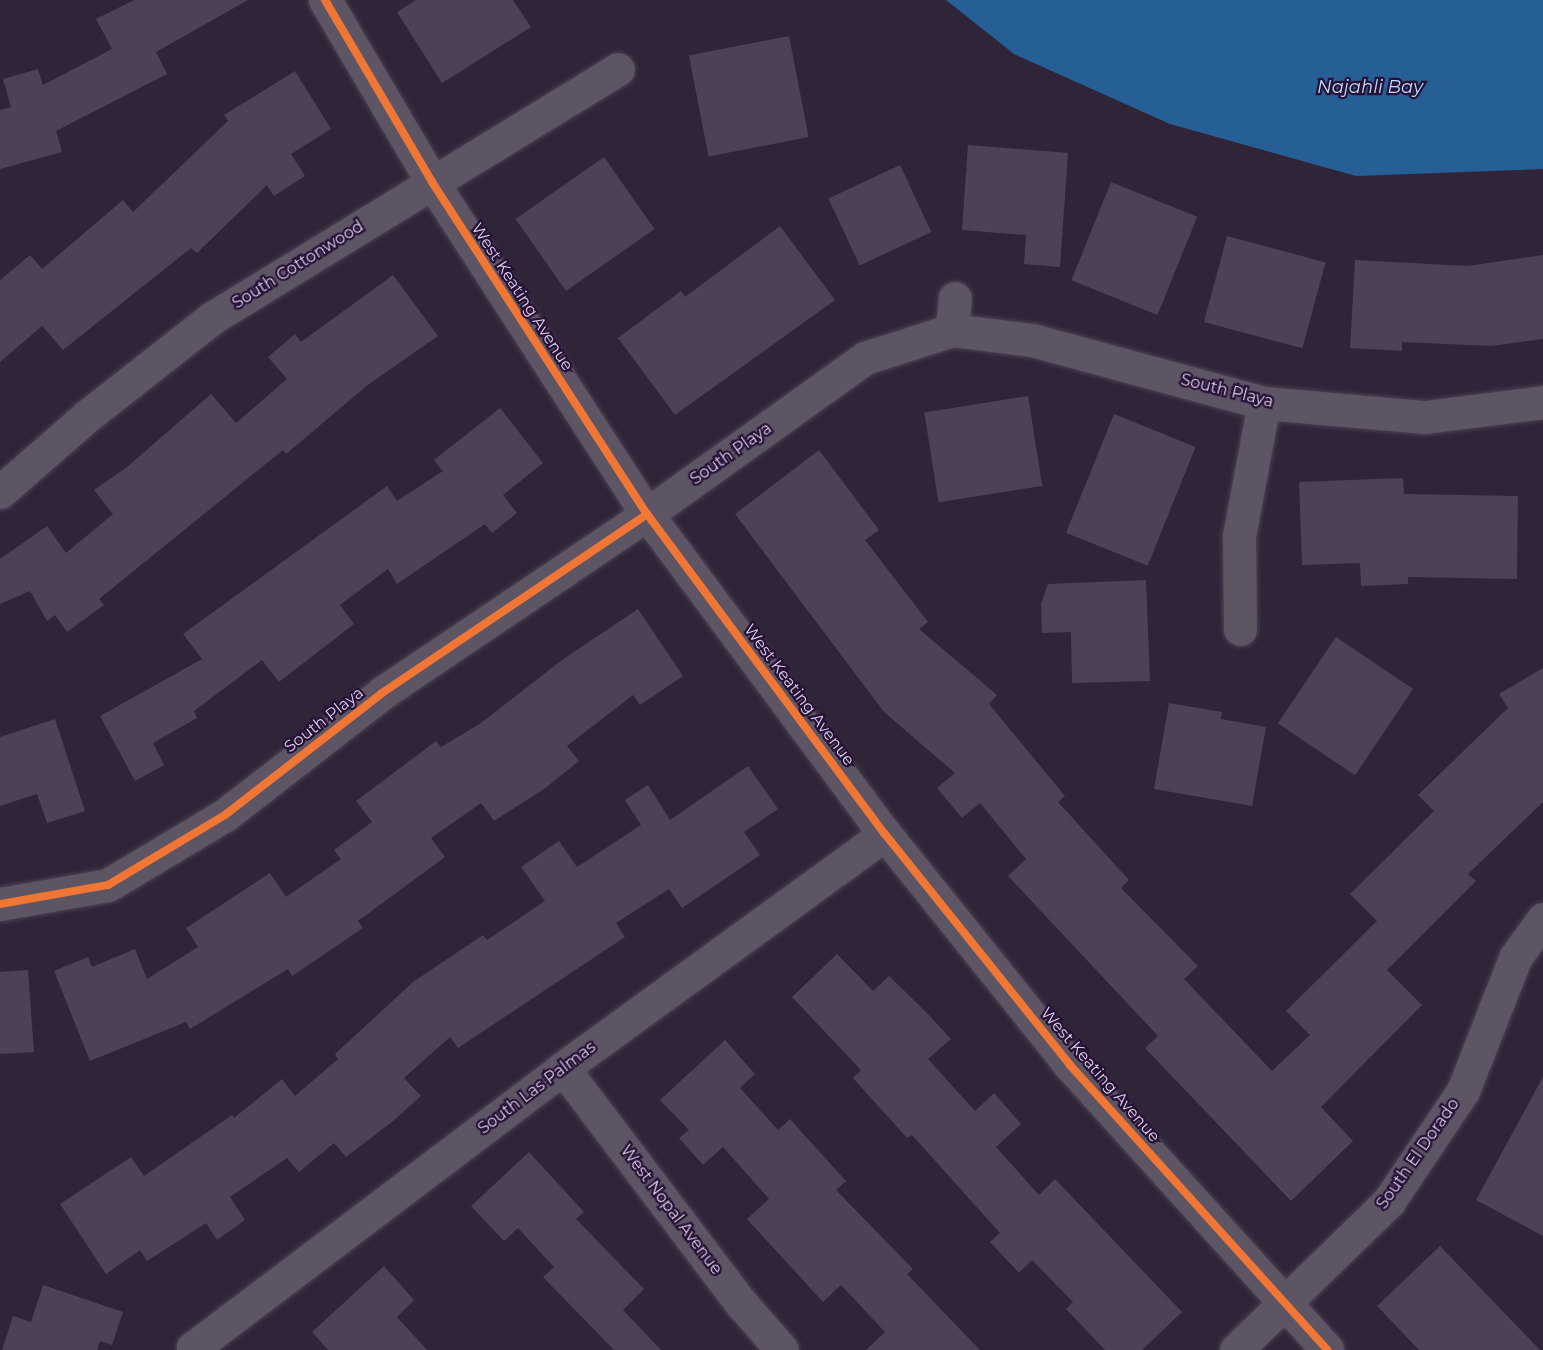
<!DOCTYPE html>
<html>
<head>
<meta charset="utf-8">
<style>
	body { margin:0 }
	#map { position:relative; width:1543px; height:1350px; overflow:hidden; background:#302439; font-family:Montserrat,sans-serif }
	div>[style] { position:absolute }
	.water>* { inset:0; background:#255f96 }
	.building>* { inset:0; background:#4e4157; transform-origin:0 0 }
	.roads { filter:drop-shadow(0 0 2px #4c4153) drop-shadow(0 0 2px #4c4153) }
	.minor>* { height:33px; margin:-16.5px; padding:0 16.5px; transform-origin:16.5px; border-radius:16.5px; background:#5d5464 }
	.tertiary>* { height:33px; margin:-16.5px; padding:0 16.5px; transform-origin:16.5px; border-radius:16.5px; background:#5d5464 }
	.cycleway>* { height:8px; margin:-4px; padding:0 4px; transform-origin:4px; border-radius:4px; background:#f07635 }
	span { translate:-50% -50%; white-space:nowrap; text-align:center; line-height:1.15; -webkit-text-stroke:4.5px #271137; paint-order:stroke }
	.street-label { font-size:16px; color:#dfd2eb }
	.water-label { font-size:18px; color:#bcdcfd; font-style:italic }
</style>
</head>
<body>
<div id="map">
	<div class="water">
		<i style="clip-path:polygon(946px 0,1543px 0,1543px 169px,1356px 176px,1170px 124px,1014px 54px)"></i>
	</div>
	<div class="building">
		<i style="clip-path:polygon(134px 0,248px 0,156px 52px,167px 74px,56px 131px,62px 152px,0 169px,0 110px,11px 107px,3px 79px,38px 69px,43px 85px,112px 49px,96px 19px)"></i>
		<i style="clip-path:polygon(416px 0,513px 0,531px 27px,442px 83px,397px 12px)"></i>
		<i style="left:789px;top:36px;width:103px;height:102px;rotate:79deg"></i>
		<i style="clip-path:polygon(295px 71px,331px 129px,291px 154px,305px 176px,274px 196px,267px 185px,197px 253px,191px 248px,63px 350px,42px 326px,0 362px,0 280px,30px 255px,42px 269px,123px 200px,133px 212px,228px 121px,224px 115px)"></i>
		<i style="clip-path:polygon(968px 145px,1068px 153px,1060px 267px,1024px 264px,1026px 235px,962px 230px)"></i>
		<i style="left:604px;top:157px;width:88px;height:108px;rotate:55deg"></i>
		<i style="left:900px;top:165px;width:74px;height:79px;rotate:65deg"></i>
		<i style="left:1111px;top:182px;width:93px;height:106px;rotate:22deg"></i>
		<i style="clip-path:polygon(780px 226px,835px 300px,675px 415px,618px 338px,681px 291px,685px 297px)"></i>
		<i style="left:1227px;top:236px;width:102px;height:89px;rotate:15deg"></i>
		<i style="clip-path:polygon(1543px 255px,1543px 339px,1491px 346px,1402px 342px,1402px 351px,1350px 348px,1355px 260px,1467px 266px)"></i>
		<i style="clip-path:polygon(393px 275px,438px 336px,369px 384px,286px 454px,283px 450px,99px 599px,104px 605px,67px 632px,55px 615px,47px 621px,30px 591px,0 604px,0 559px,47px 526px,66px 553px,113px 514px,94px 490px,127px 467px,211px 394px,236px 423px,287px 379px,268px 357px,295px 334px,301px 342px)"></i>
		<i style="left:1028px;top:396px;width:91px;height:105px;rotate:81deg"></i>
		<i style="clip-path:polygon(500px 408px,543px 463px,503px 495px,517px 513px,492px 533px,485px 524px,397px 584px,388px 569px,340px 605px,354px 624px,279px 682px,262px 660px,194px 711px,197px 718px,153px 743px,164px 765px,135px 781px,100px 716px,202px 659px,183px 634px,387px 486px,397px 501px,443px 471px,434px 460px)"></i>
		<i style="left:1114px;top:414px;width:88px;height:128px;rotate:22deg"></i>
		<i style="clip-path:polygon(819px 450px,879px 530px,865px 540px,928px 622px,919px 629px,997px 695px,989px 704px,1065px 796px,1058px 802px,1129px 880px,1121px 888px,1198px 966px,1184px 979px,1272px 1071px,1310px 1035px,1286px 1011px,1377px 921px,1350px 894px,1434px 811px,1418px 795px,1508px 708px,1499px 694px,1543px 668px,1543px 802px,1468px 874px,1476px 881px,1387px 970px,1422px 1005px,1321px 1107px,1353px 1141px,1291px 1201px,1145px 1048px,1158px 1036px,1008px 876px,1026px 859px,980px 803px,962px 818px,937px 788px,955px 773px,884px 712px,735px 514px)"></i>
		<i style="clip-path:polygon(1403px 478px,1404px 494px,1518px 496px,1517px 579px,1408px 577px,1408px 584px,1361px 586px,1360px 563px,1302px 565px,1299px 482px)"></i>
		<i style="clip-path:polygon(1146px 580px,1150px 681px,1072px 683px,1071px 632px,1042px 633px,1041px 604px,1048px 584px)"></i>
		<i style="clip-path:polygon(638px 609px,683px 676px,640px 705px,633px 695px,567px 746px,579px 761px,544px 789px,494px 821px,481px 803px,431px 838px,445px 857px,358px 921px,363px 928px,292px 976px,288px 969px,190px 1029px,186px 1022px,90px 1061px,54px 971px,88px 957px,92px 967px,135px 949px,147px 979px,198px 947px,186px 928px,270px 873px,286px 897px,341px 859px,334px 850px,372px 822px,356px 801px,436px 741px,441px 747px,481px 723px,562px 660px)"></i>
		<i style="left:1336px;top:637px;width:93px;height:104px;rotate:34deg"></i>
		<i style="clip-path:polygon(1169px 703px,1222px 712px,1221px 719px,1266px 727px,1252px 806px,1154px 789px)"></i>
		<i style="clip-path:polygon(55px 719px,85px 811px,47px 823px,37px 794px,0 806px,0 737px)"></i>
		<i style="clip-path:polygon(748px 766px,778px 809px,744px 832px,760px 855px,682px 908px,669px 889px,616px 923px,625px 937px,458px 1048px,450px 1037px,404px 1078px,421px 1096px,393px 1121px,346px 1157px,334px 1143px,299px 1172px,287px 1158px,230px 1197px,245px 1220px,217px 1240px,206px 1223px,147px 1261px,140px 1250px,106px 1274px,60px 1204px,131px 1157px,144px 1176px,232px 1115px,234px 1118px,282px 1079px,295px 1096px,338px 1059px,335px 1054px,413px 982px,483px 935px,487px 940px,545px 901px,521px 867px,559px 841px,577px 867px,641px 825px,625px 800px,648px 785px,670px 820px)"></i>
		<i style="clip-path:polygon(837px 954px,873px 991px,889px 976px,926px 1012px,951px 1039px,928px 1059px,975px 1111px,994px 1093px,1021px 1124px,996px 1147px,1039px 1195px,1055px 1179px,1182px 1312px,1142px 1350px,1105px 1350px,1066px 1309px,1073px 1302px,1032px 1260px,1019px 1273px,990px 1242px,1000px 1233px,912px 1135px,907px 1138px,853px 1078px,861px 1070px,792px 997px)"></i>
		<i style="clip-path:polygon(28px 970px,34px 1052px,0 1054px,0 972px)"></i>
		<i style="clip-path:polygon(725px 1040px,755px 1074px,740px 1088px,778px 1130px,790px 1119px,846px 1181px,836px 1190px,913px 1269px,907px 1274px,980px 1350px,866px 1350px,885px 1332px,841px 1285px,823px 1302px,747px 1219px,769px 1199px,723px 1147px,703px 1165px,679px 1138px,689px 1130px,660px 1100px)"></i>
		<i style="clip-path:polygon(1543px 1077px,1543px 1236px,1476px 1200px)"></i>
		<i style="clip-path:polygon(529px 1152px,584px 1212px,576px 1219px,644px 1289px,623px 1310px,661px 1350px,614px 1350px,543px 1277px,554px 1267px,518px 1228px,504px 1241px,471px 1206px)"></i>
		<i style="clip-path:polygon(1440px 1246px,1540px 1350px,1419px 1350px,1377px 1306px)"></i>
		<i style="clip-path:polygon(384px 1266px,414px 1300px,397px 1317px,427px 1350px,328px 1350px,312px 1332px)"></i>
		<i style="clip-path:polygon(43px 1285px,123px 1312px,112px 1345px,100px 1341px,97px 1350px,2px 1350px,13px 1316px,31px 1322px)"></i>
	</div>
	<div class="roads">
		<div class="minor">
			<i style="left:952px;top:330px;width:32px;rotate:-85deg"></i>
			<i style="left:0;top:492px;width:116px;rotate:-41.1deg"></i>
			<i style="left:87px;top:416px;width:159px;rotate:-38.1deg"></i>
			<i style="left:212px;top:318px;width:476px;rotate:-31.5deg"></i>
			<i style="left:1240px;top:629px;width:93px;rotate:-90.6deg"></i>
			<i style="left:1239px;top:536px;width:135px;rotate:-79.4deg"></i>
			<i style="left:0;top:904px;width:110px;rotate:-10deg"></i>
			<i style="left:108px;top:885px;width:136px;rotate:-30.9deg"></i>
			<i style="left:225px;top:815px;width:199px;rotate:-37.8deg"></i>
			<i style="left:382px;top:693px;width:320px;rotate:-34deg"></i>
			<i style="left:647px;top:514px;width:268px;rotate:-35.6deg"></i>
			<i style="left:865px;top:358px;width:91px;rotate:-17.8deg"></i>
			<i style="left:952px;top:330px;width:81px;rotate:7.1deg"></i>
			<i style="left:1032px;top:340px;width:240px;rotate:15.2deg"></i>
			<i style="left:1264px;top:403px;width:162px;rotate:5deg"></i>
			<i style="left:1425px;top:417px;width:119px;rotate:-7.2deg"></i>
			<i style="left:563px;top:1068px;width:295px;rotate:52.9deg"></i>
			<i style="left:741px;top:1303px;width:62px;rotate:48.9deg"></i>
			<i style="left:196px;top:1350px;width:4px;rotate:-146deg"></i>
			<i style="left:193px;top:1348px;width:464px;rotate:-37.1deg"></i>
			<i style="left:563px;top:1068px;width:398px;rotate:-36deg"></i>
			<i style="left:1236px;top:1350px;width:214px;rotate:-44.2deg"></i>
			<i style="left:1389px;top:1201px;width:133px;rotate:-56.1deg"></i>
			<i style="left:1463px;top:1091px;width:143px;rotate:-68.6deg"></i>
			<i style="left:1515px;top:958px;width:48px;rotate:-54.3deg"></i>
		</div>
		<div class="tertiary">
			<i style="left:325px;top:0;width:211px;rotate:59.5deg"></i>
			<i style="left:432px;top:182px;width:396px;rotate:57.1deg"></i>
			<i style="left:647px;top:514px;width:399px;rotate:53.4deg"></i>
			<i style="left:885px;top:834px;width:295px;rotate:51.3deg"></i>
			<i style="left:1069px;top:1064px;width:385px;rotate:47.9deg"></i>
		</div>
	</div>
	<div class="cycleway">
		<i style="left:325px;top:0;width:211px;rotate:59.5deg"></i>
		<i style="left:432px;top:182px;width:396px;rotate:57.1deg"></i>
		<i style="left:647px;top:514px;width:399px;rotate:53.4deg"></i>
		<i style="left:885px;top:834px;width:295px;rotate:51.3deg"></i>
		<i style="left:1069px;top:1064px;width:385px;rotate:47.9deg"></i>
		<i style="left:0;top:904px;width:110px;rotate:-10deg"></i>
		<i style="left:108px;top:885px;width:136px;rotate:-30.9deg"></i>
		<i style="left:225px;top:815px;width:199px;rotate:-37.8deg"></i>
		<i style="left:382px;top:693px;width:320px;rotate:-34deg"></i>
	</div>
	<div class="street-label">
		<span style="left:298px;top:265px;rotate:-32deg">South Cottonwood</span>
		<span style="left:522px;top:297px;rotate:57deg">West Keating Avenue</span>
		<span style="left:1227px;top:391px;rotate:14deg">South Playa</span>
		<span style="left:731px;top:454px;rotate:-35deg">South Playa</span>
		<span style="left:799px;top:695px;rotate:53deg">West Keating Avenue</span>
		<span style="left:324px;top:720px;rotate:-38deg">South Playa</span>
		<span style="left:1100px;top:1075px;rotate:49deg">West Keating Avenue</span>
		<span style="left:537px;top:1088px;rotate:-37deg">South Las Palmas</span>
		<span style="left:1418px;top:1154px;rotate:-55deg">South El Dorado</span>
		<span style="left:671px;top:1210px;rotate:53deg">West Nopal Avenue</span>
	</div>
	<div class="water-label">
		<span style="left:1370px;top:87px">Najahli Bay</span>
	</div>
</div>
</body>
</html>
